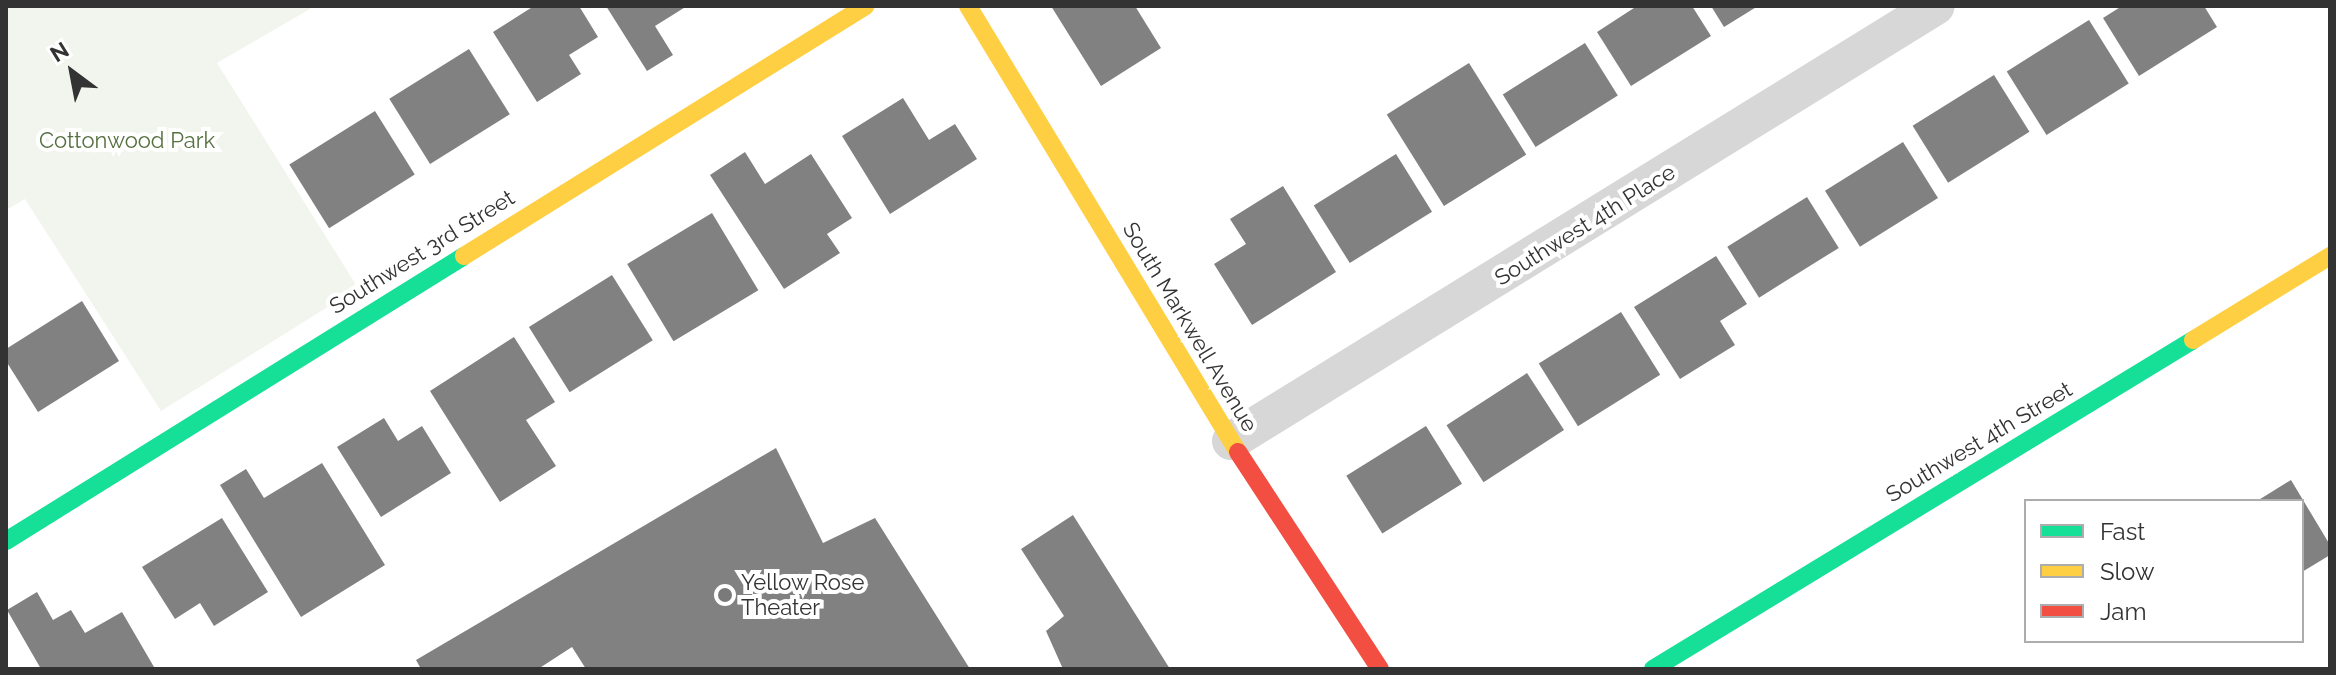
<!DOCTYPE html>
<html>
<head>
<meta charset="utf-8">
<style>
	body { margin:0 }
	#map { position:relative; width:2336px; height:675px; overflow:hidden; background:#fff; font-family:Raleway,sans-serif }
	div>[style] { position:absolute }
	.green>* { inset:0; background:#f1f5ed }
	.building>* { inset:0; background:#818181; transform-origin:0 0 }
	.street>* { height:38px; margin:-19px; padding:0 19px; transform-origin:19px; border-radius:19px; background:#d7d7d7 }
	.fast>* { height:18px; margin:-9px; padding:0 9px; transform-origin:9px; border-radius:9px; background:#16e098 }
	.slow>* { height:18px; margin:-9px; padding:0 9px; transform-origin:9px; border-radius:9px; background:#ffcf43 }
	.jam>* { height:18px; margin:-9px; padding:0 9px; transform-origin:9px; border-radius:9px; background:#f24e42 }
	.dots>* { width:22px; height:22px; translate:-50% -50%; box-sizing:border-box; border:4px solid #fff; border-radius:50% }
	span { translate:-50% -50%; white-space:nowrap; text-align:center; line-height:1.15; -webkit-text-stroke:8px #fff; paint-order:stroke }
	.park-label { font-size:22px; color:#56703f }
	.street-label { font-size:22px; color:#333 }
	.poi-label { font-size:22px; color:#333 }
	.left { translate:0 -50%; text-align:left }
	.frame { position:absolute; inset:0; border:8px solid #333; pointer-events:none }
	.legend { position:absolute; left:2024px; top:499px; width:280px; height:144px; box-sizing:border-box; background:#fff; border:2px solid #adadad; margin:0; padding:10px 14px; list-style:none; font-size:24px; color:#333 }
	.legend li { display:flex; align-items:center; gap:16px; height:40px }
	.legend b { width:40px; border:2px solid #adadad }
	.north { position:absolute; left:32px; top:32px; width:80px; height:80px; -webkit-text-stroke:6px #fff; paint-order:stroke; rotate:328deg; font-size:22px; font-weight:700; line-height:32px; text-align:center; color:#333 }
	.north::after { content:''; display:block; margin:auto; width:28px; height:36px; background:#333; clip-path:polygon(50% 0,100% 100%,50% 72%,0 100%) }
</style>
</head>
<body>
<div id="map">
	<div class="green">
		<i style="clip-path:polygon(6px 6px,315px 6px,217px 63px,358px 288px,161px 411px,25px 199px,6px 210px)"></i>
	</div>
	<div class="building">
		<i style="clip-path:polygon(534px 6px,579px 6px,598px 37px,569px 55px,581px 74px,537px 102px,493px 32px)"></i>
		<i style="clip-path:polygon(606px 6px,687px 6px,655px 26px,673px 55px,647px 71px)"></i>
		<i style="clip-path:polygon(1051px 6px,1135px 6px,1161px 48px,1101px 86px)"></i>
		<i style="clip-path:polygon(1637px 6px,1692px 6px,1711px 36px,1631px 86px,1597px 32px)"></i>
		<i style="clip-path:polygon(1711px 6px,1758px 6px,1724px 27px)"></i>
		<i style="clip-path:polygon(2122px 6px,2204px 6px,2217px 27px,2139px 76px,2103px 18px)"></i>
		<i style="left:2089px;top:20px;width:75px;height:97px;rotate:58deg"></i>
		<i style="left:1585px;top:43px;width:62px;height:97px;rotate:58deg"></i>
		<i style="left:469px;top:49px;width:77px;height:94px;rotate:58deg"></i>
		<i style="left:1469px;top:63px;width:108px;height:97px;rotate:58deg"></i>
		<i style="left:1994px;top:75px;width:67px;height:96px;rotate:58deg"></i>
		<i style="clip-path:polygon(903px 98px,929px 140px,955px 124px,977px 159px,890px 214px,842px 136px)"></i>
		<i style="left:375px;top:111px;width:75px;height:101px;rotate:58deg"></i>
		<i style="left:1903px;top:142px;width:66px;height:92px;rotate:58deg"></i>
		<i style="clip-path:polygon(745px 152px,765px 184px,811px 154px,852px 218px,827px 234px,840px 253px,784px 289px,710px 175px)"></i>
		<i style="left:1396px;top:154px;width:68px;height:97px;rotate:58deg"></i>
		<i style="clip-path:polygon(1283px 186px,1336px 272px,1252px 325px,1214px 264px,1246px 244px,1230px 219px)"></i>
		<i style="left:1807px;top:197px;width:60px;height:94px;rotate:58deg"></i>
		<i style="left:712px;top:213px;width:90px;height:99px;rotate:59deg"></i>
		<i style="clip-path:polygon(1716px 256px,1747px 304px,1720px 321px,1735px 345px,1680px 379px,1634px 307px)"></i>
		<i style="left:612px;top:275px;width:77px;height:98px;rotate:58deg"></i>
		<i style="clip-path:polygon(82px 301px,119px 361px,38px 412px,6px 361px,6px 349px)"></i>
		<i style="left:1621px;top:312px;width:74px;height:97px;rotate:58deg"></i>
		<i style="clip-path:polygon(514px 337px,555px 402px,526px 420px,556px 466px,500px 502px,430px 391px)"></i>
		<i style="left:1527px;top:373px;width:68px;height:96px;rotate:57deg"></i>
		<i style="clip-path:polygon(384px 418px,398px 441px,422px 426px,451px 473px,381px 517px,337px 447px)"></i>
		<i style="left:1426px;top:426px;width:68px;height:94px;rotate:58deg"></i>
		<i style="clip-path:polygon(776px 448px,823px 543px,875px 518px,970px 669px,586px 669px,572px 647px,538px 669px,421px 669px,416px 660px)"></i>
		<i style="clip-path:polygon(322px 463px,385px 565px,301px 617px,220px 485px,246px 469px,264px 498px)"></i>
		<i style="clip-path:polygon(2291px 480px,2330px 545px,2330px 555px,2302px 572px,2302px 501px,2257px 501px)"></i>
		<i style="clip-path:polygon(1073px 515px,1170px 669px,1063px 669px,1046px 631px,1064px 616px,1021px 549px)"></i>
		<i style="clip-path:polygon(222px 518px,268px 592px,214px 626px,200px 603px,175px 619px,142px 567px)"></i>
		<i style="clip-path:polygon(37px 592px,53px 620px,71px 610px,85px 633px,122px 612px,154px 667px,41px 669px,7px 610px)"></i>
	</div>
	<div class="street">
		<i style="left:1231px;top:441px;width:828px;rotate:-31.68deg"></i>
	</div>
	<div class="fast">
		<i style="left:6px;top:541px;width:539px;rotate:-31.89deg"></i>
		<i style="left:1653px;top:669px;width:632px;rotate:-31.35deg"></i>
	</div>
	<div class="slow">
		<i style="left:968px;top:6px;width:521px;rotate:58.81deg"></i>
		<i style="left:464px;top:256px;width:473px;rotate:-31.9deg"></i>
		<i style="left:2193px;top:340px;width:161px;rotate:-31.5deg"></i>
	</div>
	<div class="jam">
		<i style="left:1238px;top:452px;width:259px;rotate:56.8deg"></i>
	</div>
	<div class="dots">
		<i style="left:725px;top:595px;background:#7a7a7a"></i>
	</div>
	<div class="park-label">
		<span style="left:127px;top:141px">Cottonwood Park</span>
	</div>
	<div class="street-label">
		<span style="left:1585px;top:225px;rotate:-32deg">Southwest 4th Place</span>
		<span style="left:422px;top:252px;rotate:-32deg">Southwest 3rd Street</span>
		<span style="left:1190px;top:327px;rotate:59deg">South Markwell Avenue</span>
		<span style="left:1979px;top:442px;rotate:-31deg">Southwest 4th Street</span>
	</div>
	<div class="poi-label">
		<span class="left" style="left:741px;top:595px">Yellow Rose<br>Theater</span>
	</div>
	<div class="frame"></div>
	<ul class="legend">
	<li><b style="height:10px;background:#16e098"></b>Fast</li>
	<li><b style="height:10px;background:#ffcf43"></b>Slow</li>
	<li><b style="height:10px;background:#f24e42"></b>Jam</li>
	</ul>
	<div class="north">N</div>
</div>
</body>
</html>
